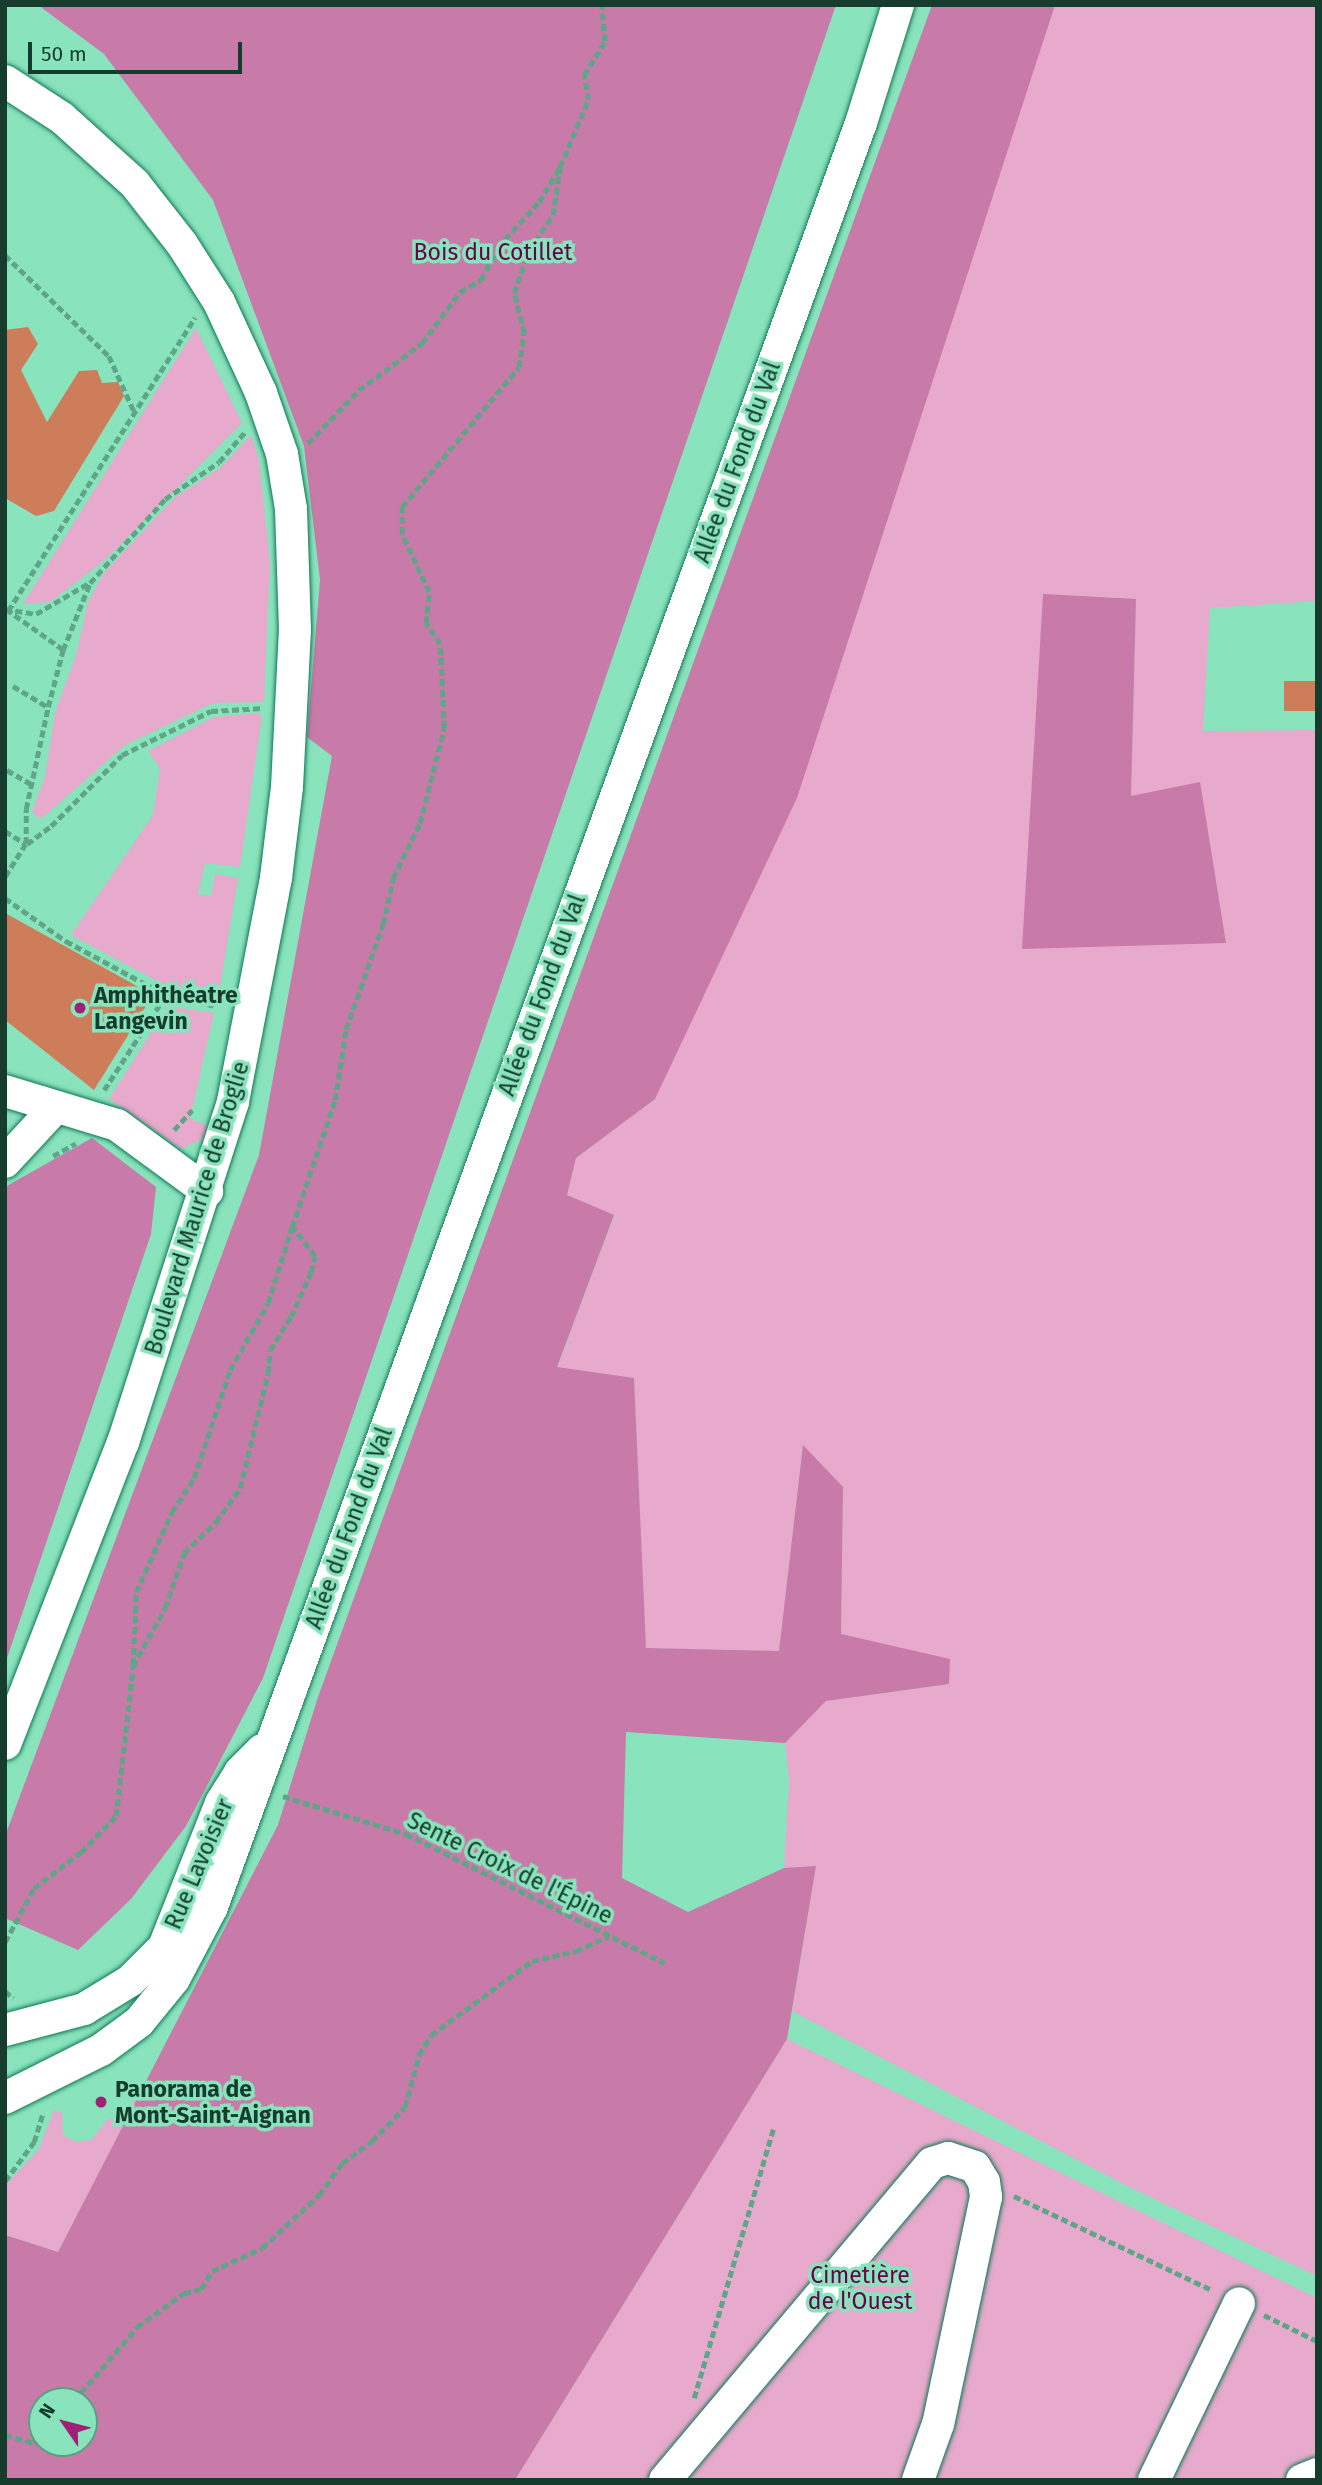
<!DOCTYPE html>
<html>
<head>
<meta charset="utf-8">
<style>
	body { margin:0 }
	#map { position:relative; width:1322px; height:2485px; overflow:hidden; background:#89e3bc; font-family:"Fira Sans",sans-serif }
	div>[style] { position:absolute }
	.green>* { inset:0; background:#e7aacc }
	.forest>* { inset:0; background:#c87aa8 }
	.building>* { inset:0; background:#cd7d59; transform-origin:0 0 }
	.path>* { height:4.5px; margin-top:-2.25px; transform-origin:0; background:repeating-linear-gradient(90deg,#5fa688 0 7px,transparent 0 10.5px) }
	.roads { filter:drop-shadow(0 0 2px #0f7856) drop-shadow(0 0 2px #0f7856) }
	.minor>* { height:32px; margin:-16px; padding:0 16px; transform-origin:16px; border-radius:16px; background:#fff }
	.dots>* { width:19px; height:19px; translate:-50% -50%; box-sizing:border-box; border:4px solid #89e3bc; border-radius:50% }
	span { translate:-50% -50%; white-space:nowrap; text-align:center; line-height:1.15; -webkit-text-stroke:7px #89e3bc; paint-order:stroke }
	.park-label { font-size:23px; color:#650249 }
	.street-label { font-size:23px; color:#153c2d }
	.poi-label { font-size:23px; color:#153c2d; font-weight:700 }
	.left { translate:0 -50%; text-align:left }
	.frame { position:absolute; inset:0; border:7px solid #153c2d; pointer-events:none }
	.north { position:absolute; left:28px; top:2387px; width:70px; height:70px; box-sizing:border-box; background:#89e3bc; border:2px solid #5ba083; border-radius:50%; rotate:305deg; font-size:19px; font-weight:700; line-height:28px; text-align:center; color:#153c2d }
	.north::after { content:''; display:block; margin:auto; width:24px; height:32px; background:#9e2176; clip-path:polygon(50% 0,100% 100%,50% 72%,0 100%) }
	.scale { position:absolute; left:28px; top:42px; width:214px; height:32px; box-sizing:border-box; border:4px solid #153c2d; border-top:0; padding-left:9px; font-size:21px; line-height:24px; white-space:nowrap; color:#153c2d; -webkit-text-stroke:5px #89e3bc; paint-order:stroke }
</style>
</head>
<body>
<div id="map">
	<div class="green">
		<i style="clip-path:polygon(evenodd,1055px 5px,1317px 5px,1317px 601px,1210px 608px,1203px 731px,1317px 730px,1317px 2276px,1131px 2188px,792px 2011px,816px 1866px,784px 1868px,789px 1781px,785px 1743px,826px 1701px,949px 1684px,841px 1634px,843px 1487px,803px 1446px,779px 1652px,646px 1648px,634px 1378px,557px 1368px,614px 1216px,567px 1195px,576px 1158px,655px 1099px,1055px 5px,1043px 595px,1136px 599px,1131px 797px,1043px 595px)"></i>
		<i style="clip-path:polygon(196px 328px,242px 423px,105px 560px,50px 602px,23px 604px)"></i>
		<i style="clip-path:polygon(251px 435px,259px 460px,270px 562px,264px 702px,213px 703px,125px 745px,41px 819px,32px 812px,45px 777px,55px 713px,76px 655px,88px 602px,103px 574px,174px 498px,221px 467px)"></i>
		<i style="clip-path:polygon(257px 713px,262px 716px,240px 867px,205px 863px,198px 894px,211px 896px,215px 874px,238px 878px,218px 998px,172px 989px,71px 935px,153px 815px,160px 768px,148px 751px,214px 717px)"></i>
		<i style="clip-path:polygon(168px 1006px,214px 1013px,190px 1119px,209px 1126px,204px 1138px,181px 1149px,109px 1099px)"></i>
		<i style="clip-path:polygon(787px 2039px,1317px 2298px,1317px 2480px,515px 2480px)"></i>
		<i style="clip-path:polygon(146px 2082px,58px 2252px,5px 2235px,5px 2185px,39px 2149px,54px 2110px,62px 2113px,63px 2135px,76px 2142px,91px 2140px,107px 2120px,126px 2112px)"></i>
	</div>
	<div class="forest">
		<i style="clip-path:polygon(38px 5px,836px 5px,263px 1678px,186px 1826px,131px 1899px,78px 1950px,5px 1918px,5px 1836px,259px 1155px,332px 756px,307px 737px,320px 580px,304px 446px,213px 200px,104px 54px)"></i>
		<i style="clip-path:polygon(evenodd,932px 5px,1055px 5px,797px 798px,655px 1099px,576px 1158px,567px 1195px,614px 1215px,557px 1367px,634px 1378px,646px 1648px,779px 1651px,803px 1445px,843px 1487px,841px 1634px,950px 1659px,949px 1684px,826px 1701px,785px 1743px,626px 1732px,622px 1878px,688px 1912px,784px 1868px,816px 1866px,787px 2039px,515px 2480px,5px 2480px,5px 2235px,58px 2252px,278px 1825px,318px 1697px,932px 5px,42px 2401px,84px 2401px,84px 2443px,42px 2443px,42px 2401px)"></i>
		<i style="clip-path:polygon(1043px 594px,1136px 599px,1131px 796px,1200px 782px,1226px 943px,1022px 949px)"></i>
		<i style="clip-path:polygon(92px 1138px,156px 1187px,151px 1234px,5px 1664px,5px 1187px)"></i>
	</div>
	<div class="building">
		<i style="clip-path:polygon(28px 327px,38px 344px,21px 370px,47px 422px,79px 371px,97px 370px,102px 383px,118px 382px,124px 396px,54px 511px,36px 516px,5px 498px,5px 330px)"></i>
		<i style="left:1317px;top:681px;width:30px;height:33px;rotate:90deg"></i>
		<i style="clip-path:polygon(5px 913px,153px 995px,94px 1090px,5px 1020px)"></i>
	</div>
	<div class="path">
		<i style="left:5px;top:255px;width:145px;rotate:44.2deg"></i>
		<i style="left:109px;top:356px;width:60px;rotate:65.6deg"></i>
		<i style="left:308px;top:443px;width:74px;rotate:-46.1deg"></i>
		<i style="left:359px;top:390px;width:79px;rotate:-36.7deg"></i>
		<i style="left:422px;top:343px;width:64px;rotate:-53.3deg"></i>
		<i style="left:460px;top:292px;width:24px;rotate:-30deg"></i>
		<i style="left:481px;top:280px;width:37px;rotate:-63deg"></i>
		<i style="left:498px;top:247px;width:61px;rotate:-47.7deg"></i>
		<i style="left:539px;top:202px;width:39px;rotate:-59deg"></i>
		<i style="left:5px;top:609px;width:31px;rotate:9deg"></i>
		<i style="left:36px;top:614px;width:61px;rotate:-30.3deg"></i>
		<i style="left:63px;top:650px;width:67px;rotate:-144.7deg"></i>
		<i style="left:8px;top:611px;width:348px;rotate:-57.5deg"></i>
		<i style="left:13px;top:686px;width:41px;rotate:31deg"></i>
		<i style="left:7px;top:770px;width:30px;rotate:30deg"></i>
		<i style="left:5px;top:831px;width:25px;rotate:32deg"></i>
		<i style="left:26px;top:844px;width:39px;rotate:122deg"></i>
		<i style="left:26px;top:844px;width:35px;rotate:-90deg"></i>
		<i style="left:26px;top:809px;width:104px;rotate:-77.8deg"></i>
		<i style="left:48px;top:707px;width:59px;rotate:-75.3deg"></i>
		<i style="left:63px;top:650px;width:72px;rotate:-68.1deg"></i>
		<i style="left:90px;top:583px;width:113px;rotate:-48.2deg"></i>
		<i style="left:165px;top:499px;width:65px;rotate:-34.4deg"></i>
		<i style="left:219px;top:462px;width:40px;rotate:-49deg"></i>
		<i style="left:27px;top:844px;width:30px;rotate:-37deg"></i>
		<i style="left:51px;top:826px;width:100px;rotate:-45deg"></i>
		<i style="left:122px;top:755px;width:99px;rotate:-26.3deg"></i>
		<i style="left:211px;top:711px;width:52px;rotate:-3.3deg"></i>
		<i style="left:5px;top:898px;width:75px;rotate:35.2deg"></i>
		<i style="left:66px;top:941px;width:114px;rotate:28.4deg"></i>
		<i style="left:166px;top:995px;width:51px;rotate:12.4deg"></i>
		<i style="left:104px;top:1090px;width:113px;rotate:-56.9deg"></i>
		<i style="left:174px;top:1130px;width:27px;rotate:-48deg"></i>
		<i style="left:53px;top:1156px;width:26px;rotate:-29deg"></i>
		<i style="left:133px;top:1665px;width:73px;rotate:-87.6deg"></i>
		<i style="left:136px;top:1592px;width:88px;rotate:-65.8deg"></i>
		<i style="left:172px;top:1512px;width:40px;rotate:-57.1deg"></i>
		<i style="left:194px;top:1478px;width:114px;rotate:-71.6deg"></i>
		<i style="left:230px;top:1370px;width:77px;rotate:-60.4deg"></i>
		<i style="left:268px;top:1303px;width:80px;rotate:-72.5deg"></i>
		<i style="left:283px;top:1796px;width:129px;rotate:17.2deg"></i>
		<i style="left:406px;top:1834px;width:289px;rotate:26.5deg"></i>
		<i style="left:5px;top:1942px;width:61px;rotate:-61.8deg"></i>
		<i style="left:34px;top:1888px;width:59px;rotate:-37.5deg"></i>
		<i style="left:81px;top:1852px;width:50px;rotate:-45.8deg"></i>
		<i style="left:116px;top:1816px;width:151px;rotate:-83.5deg"></i>
		<i style="left:133px;top:1666px;width:66px;rotate:-61.1deg"></i>
		<i style="left:165px;top:1608px;width:58px;rotate:-70.9deg"></i>
		<i style="left:184px;top:1553px;width:45px;rotate:-44.1deg"></i>
		<i style="left:216px;top:1522px;width:42px;rotate:-54.8deg"></i>
		<i style="left:240px;top:1488px;width:118px;rotate:-76.3deg"></i>
		<i style="left:268px;top:1373px;width:23px;rotate:-85deg"></i>
		<i style="left:270px;top:1350px;width:39px;rotate:-58deg"></i>
		<i style="left:291px;top:1317px;width:49px;rotate:-66deg"></i>
		<i style="left:311px;top:1272px;width:16px;rotate:-76deg"></i>
		<i style="left:315px;top:1256px;width:37px;rotate:-128deg"></i>
		<i style="left:292px;top:1227px;width:134px;rotate:-71.3deg"></i>
		<i style="left:335px;top:1100px;width:72px;rotate:-81.2deg"></i>
		<i style="left:346px;top:1029px;width:111px;rotate:-70.6deg"></i>
		<i style="left:383px;top:924px;width:47px;rotate:-77.7deg"></i>
		<i style="left:393px;top:878px;width:61px;rotate:-63.9deg"></i>
		<i style="left:420px;top:823px;width:98px;rotate:-75.8deg"></i>
		<i style="left:444px;top:728px;width:84px;rotate:-92.7deg"></i>
		<i style="left:440px;top:644px;width:25px;rotate:-124deg"></i>
		<i style="left:426px;top:623px;width:31px;rotate:-84deg"></i>
		<i style="left:429px;top:592px;width:64px;rotate:-115deg"></i>
		<i style="left:402px;top:534px;width:27px;rotate:-90deg"></i>
		<i style="left:402px;top:507px;width:182px;rotate:-50.1deg"></i>
		<i style="left:519px;top:367px;width:34px;rotate:-82deg"></i>
		<i style="left:524px;top:333px;width:41px;rotate:-104deg"></i>
		<i style="left:514px;top:293px;width:46px;rotate:-70.8deg"></i>
		<i style="left:529px;top:250px;width:42px;rotate:-55.6deg"></i>
		<i style="left:553px;top:215px;width:49px;rotate:-81.7deg"></i>
		<i style="left:560px;top:167px;width:73px;rotate:-67.3deg"></i>
		<i style="left:588px;top:100px;width:25px;rotate:-99deg"></i>
		<i style="left:584px;top:75px;width:40px;rotate:-58deg"></i>
		<i style="left:605px;top:41px;width:36px;rotate:-96deg"></i>
		<i style="left:5px;top:1991px;width:11px;rotate:41deg"></i>
		<i style="left:5px;top:2181px;width:49px;rotate:-53.4deg"></i>
		<i style="left:34px;top:2142px;width:30px;rotate:-73deg"></i>
		<i style="left:1014px;top:2196px;width:219px;rotate:25.4deg"></i>
		<i style="left:1264px;top:2315px;width:59px;rotate:26.1deg"></i>
		<i style="left:694px;top:2398px;width:283px;rotate:-73.6deg"></i>
		<i style="left:74px;top:2401px;width:97px;rotate:-49.6deg"></i>
		<i style="left:137px;top:2327px;width:58px;rotate:-35.9deg"></i>
		<i style="left:184px;top:2293px;width:17px;rotate:-13deg"></i>
		<i style="left:201px;top:2289px;width:21px;rotate:-59deg"></i>
		<i style="left:212px;top:2271px;width:55px;rotate:-24.7deg"></i>
		<i style="left:262px;top:2248px;width:78px;rotate:-42.9deg"></i>
		<i style="left:319px;top:2195px;width:39px;rotate:-54deg"></i>
		<i style="left:342px;top:2163px;width:37px;rotate:-36deg"></i>
		<i style="left:372px;top:2141px;width:47px;rotate:-45.9deg"></i>
		<i style="left:405px;top:2107px;width:54px;rotate:-74.9deg"></i>
		<i style="left:419px;top:2055px;width:23px;rotate:-59deg"></i>
		<i style="left:431px;top:2035px;width:125px;rotate:-36.2deg"></i>
		<i style="left:532px;top:1961px;width:45px;rotate:-12.8deg"></i>
		<i style="left:576px;top:1951px;width:36px;rotate:-24deg"></i>
		<i style="left:5px;top:2435px;width:30px;rotate:15deg"></i>
		<i style="left:34px;top:2443px;width:11px;rotate:-45deg"></i>
	</div>
	<div class="roads">
		<div class="minor">
			<i style="left:5px;top:81px;width:68px;rotate:33deg"></i>
			<i style="left:62px;top:118px;width:98px;rotate:42.1deg"></i>
			<i style="left:135px;top:184px;width:76px;rotate:51.9deg"></i>
			<i style="left:182px;top:244px;width:69px;rotate:57.5deg"></i>
			<i style="left:219px;top:302px;width:100px;rotate:65.2deg"></i>
			<i style="left:261px;top:393px;width:65px;rotate:71deg"></i>
			<i style="left:282px;top:454px;width:56px;rotate:80.7deg"></i>
			<i style="left:291px;top:509px;width:120px;rotate:88.1deg"></i>
			<i style="left:295px;top:629px;width:158px;rotate:92.9deg"></i>
			<i style="left:287px;top:787px;width:92px;rotate:96.9deg"></i>
			<i style="left:276px;top:878px;width:228px;rotate:100.9deg"></i>
			<i style="left:233px;top:1102px;width:357px;rotate:107.9deg"></i>
			<i style="left:123px;top:1442px;width:324px;rotate:111.3deg"></i>
			<i style="left:5px;top:1091px;width:117px;rotate:16.9deg"></i>
			<i style="left:117px;top:1125px;width:112px;rotate:36.3deg"></i>
			<i style="left:5px;top:1162px;width:74px;rotate:-47.2deg"></i>
			<i style="left:5px;top:2030px;width:82px;rotate:-14.9deg"></i>
			<i style="left:84px;top:2009px;width:54px;rotate:-31.3deg"></i>
			<i style="left:130px;top:1981px;width:48px;rotate:-45deg"></i>
			<i style="left:164px;top:1947px;width:155px;rotate:-68.4deg"></i>
			<i style="left:221px;top:1803px;width:36px;rotate:-58deg"></i>
			<i style="left:240px;top:1772px;width:31px;rotate:-45deg"></i>
			<i style="left:5px;top:2098px;width:107px;rotate:-26.6deg"></i>
			<i style="left:101px;top:2050px;width:47px;rotate:-36.4deg"></i>
			<i style="left:139px;top:2022px;width:55px;rotate:-50.9deg"></i>
			<i style="left:174px;top:1979px;width:81px;rotate:-62.2deg"></i>
			<i style="left:212px;top:1907px;width:1898px;rotate:-70.01deg"></i>
			<i style="left:861px;top:123px;width:124px;rotate:-72.6deg"></i>
			<i style="left:665px;top:2480px;width:414px;rotate:-49.9deg"></i>
			<i style="left:932px;top:2163px;width:17px;rotate:-17deg"></i>
			<i style="left:948px;top:2158px;width:28px;rotate:18deg"></i>
			<i style="left:975px;top:2167px;width:17px;rotate:59deg"></i>
			<i style="left:984px;top:2182px;width:15px;rotate:82deg"></i>
			<i style="left:986px;top:2197px;width:232px;rotate:101.9deg"></i>
			<i style="left:938px;top:2424px;width:59px;rotate:109.7deg"></i>
			<i style="left:1154px;top:2480px;width:196px;rotate:-64.3deg"></i>
			<i style="left:1302px;top:2480px;width:16px;rotate:-22deg"></i>
		</div>
	</div>
	<div class="dots">
		<i style="left:80px;top:1008px;background:#9e2176"></i>
		<i style="left:101px;top:2102px;background:#9e2176"></i>
	</div>
	<div class="park-label">
		<span style="left:493px;top:252px">Bois du Cotillet</span>
		<span style="left:860px;top:2288px">Cimetière<br>de l'Ouest</span>
	</div>
	<div class="street-label">
		<span style="left:737px;top:462px;rotate:-70deg">Allée du Fond du Val</span>
		<span style="left:542px;top:995px;rotate:-70deg">Allée du Fond du Val</span>
		<span style="left:197px;top:1208px;rotate:-73deg">Boulevard Maurice de Broglie</span>
		<span style="left:349px;top:1528px;rotate:-70deg">Allée du Fond du Val</span>
		<span style="left:199px;top:1864px;rotate:-67deg">Rue Lavoisier</span>
		<span style="left:510px;top:1868px;rotate:26deg">Sente Croix de l'Épine</span>
	</div>
	<div class="poi-label">
		<span class="left" style="left:94px;top:1008px">Amphithéatre<br>Langevin</span>
		<span class="left" style="left:115px;top:2102px">Panorama de<br>Mont-Saint-Aignan</span>
	</div>
	<div class="frame"></div>
	<div class="north">N</div>
	<div class="scale">50 m</div>
</div>
</body>
</html>
